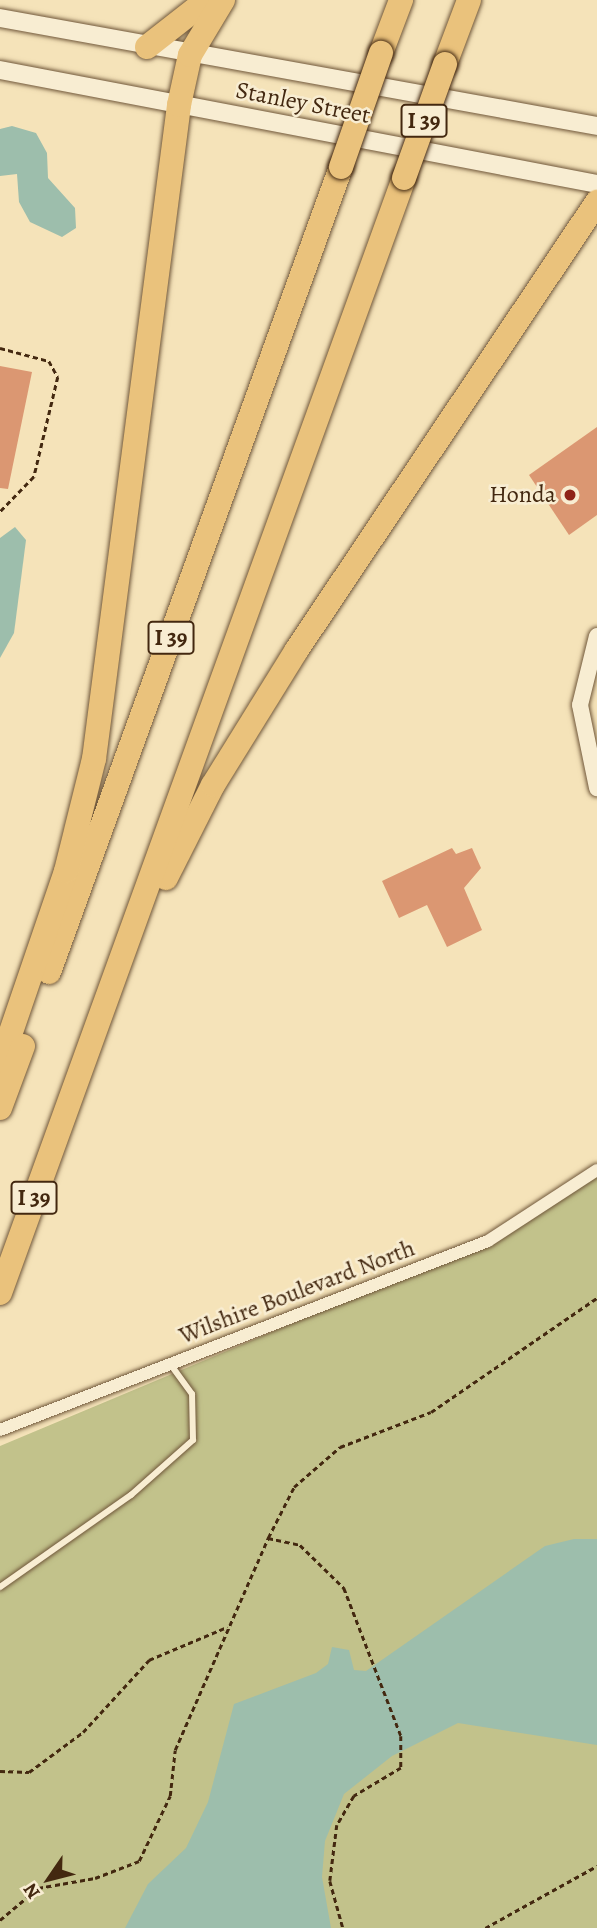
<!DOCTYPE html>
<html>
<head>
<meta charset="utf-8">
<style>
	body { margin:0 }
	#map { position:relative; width:597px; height:1928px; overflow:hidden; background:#f5e3b9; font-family:Alegreya,serif }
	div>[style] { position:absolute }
	.green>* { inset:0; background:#c2c28b }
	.water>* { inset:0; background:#9dbeac }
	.building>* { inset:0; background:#db9772 }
	.path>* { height:2.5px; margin-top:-1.25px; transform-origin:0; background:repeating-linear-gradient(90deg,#432810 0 5px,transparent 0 8.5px) }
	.roads { filter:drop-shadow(0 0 2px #70573a) drop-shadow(0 0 2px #70573a) }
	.service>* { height:6px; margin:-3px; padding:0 3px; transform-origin:3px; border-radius:3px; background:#f8edd2 }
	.minor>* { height:12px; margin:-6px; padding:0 6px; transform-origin:6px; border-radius:6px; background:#f8edd2 }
	.tertiary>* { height:16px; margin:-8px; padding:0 8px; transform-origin:8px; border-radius:8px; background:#f8edd2 }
	.secondary>* { height:18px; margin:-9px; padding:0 9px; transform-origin:9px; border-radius:9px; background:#f8edd2 }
	.motorway>* { height:24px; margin:-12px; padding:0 12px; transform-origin:12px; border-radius:12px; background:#eac27c }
	.bridges { filter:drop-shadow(0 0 2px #432810) drop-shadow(0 0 2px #432810) }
	.motorway-bridge>* { height:24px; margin:-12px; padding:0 12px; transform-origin:12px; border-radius:12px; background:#eac27c }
	.dots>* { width:19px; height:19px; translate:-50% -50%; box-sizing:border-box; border:4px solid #f8edd2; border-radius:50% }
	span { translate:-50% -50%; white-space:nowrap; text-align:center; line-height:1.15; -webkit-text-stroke:5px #f8edd2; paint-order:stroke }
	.shield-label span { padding:2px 5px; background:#f8edd2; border:2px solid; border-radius:5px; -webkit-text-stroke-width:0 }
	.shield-label { font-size:23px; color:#432810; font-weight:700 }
	.street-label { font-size:24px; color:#432810 }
	.poi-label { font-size:24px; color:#432810 }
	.right { translate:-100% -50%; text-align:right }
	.north { position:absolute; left:14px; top:1844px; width:70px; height:70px; -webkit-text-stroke:5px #f8edd2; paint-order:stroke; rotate:235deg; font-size:19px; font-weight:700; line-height:28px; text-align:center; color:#432810 }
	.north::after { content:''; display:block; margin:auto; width:24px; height:32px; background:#432810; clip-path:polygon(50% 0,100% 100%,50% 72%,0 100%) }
</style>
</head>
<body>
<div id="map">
	<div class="green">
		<i style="clip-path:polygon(597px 1170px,597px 1928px,0 1928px,0 1446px,468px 1250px)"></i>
	</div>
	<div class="water">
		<i style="clip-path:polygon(12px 126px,36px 133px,47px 153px,48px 178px,75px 208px,76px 228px,62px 237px,30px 222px,19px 202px,17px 174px,0 176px,0 129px)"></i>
		<i style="clip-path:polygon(15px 527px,26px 540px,14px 633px,0 658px,0 538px)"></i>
		<i style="clip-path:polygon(574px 1539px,597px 1539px,597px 1745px,458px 1723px,392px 1756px,344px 1794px,325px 1841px,322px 1877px,331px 1928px,125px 1928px,148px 1884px,186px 1848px,208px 1802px,234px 1704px,316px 1673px,328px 1664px,332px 1647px,349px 1650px,354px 1670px,366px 1671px,545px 1546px)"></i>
	</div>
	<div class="building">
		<i style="clip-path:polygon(0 366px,32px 372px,8px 489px,0 488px)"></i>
		<i style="clip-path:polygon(597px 427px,597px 515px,569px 535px,529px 475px)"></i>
		<i style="clip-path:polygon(452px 848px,456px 854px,472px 848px,481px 868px,464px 888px,482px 930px,447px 947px,427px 905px,399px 918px,382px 881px)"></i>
	</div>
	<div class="path">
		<i style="left:0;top:348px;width:51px;rotate:14.9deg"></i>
		<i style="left:49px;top:361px;width:18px;rotate:61deg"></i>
		<i style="left:58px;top:377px;width:103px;rotate:103.5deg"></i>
		<i style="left:34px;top:477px;width:49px;rotate:134.2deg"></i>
		<i style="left:268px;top:1538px;width:57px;rotate:-63deg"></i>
		<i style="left:294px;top:1487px;width:61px;rotate:-41deg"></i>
		<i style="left:340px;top:1447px;width:97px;rotate:-21deg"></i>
		<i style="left:431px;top:1412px;width:201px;rotate:-34.5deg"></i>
		<i style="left:0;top:1771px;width:29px;rotate:2deg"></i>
		<i style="left:29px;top:1772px;width:67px;rotate:-36.5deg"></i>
		<i style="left:83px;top:1732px;width:98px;rotate:-47.5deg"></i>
		<i style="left:149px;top:1660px;width:85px;rotate:-22.9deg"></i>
		<i style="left:0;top:1920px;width:50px;rotate:-40.1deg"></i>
		<i style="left:38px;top:1888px;width:58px;rotate:-10deg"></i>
		<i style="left:95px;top:1878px;width:47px;rotate:-21.1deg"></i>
		<i style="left:139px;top:1861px;width:72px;rotate:-64.5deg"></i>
		<i style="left:170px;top:1796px;width:46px;rotate:-83.8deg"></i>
		<i style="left:175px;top:1750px;width:232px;rotate:-66.3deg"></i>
		<i style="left:268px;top:1538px;width:33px;rotate:12deg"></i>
		<i style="left:300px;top:1545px;width:62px;rotate:44.3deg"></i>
		<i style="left:344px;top:1588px;width:159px;rotate:68.9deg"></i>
		<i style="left:401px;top:1736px;width:32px;rotate:90deg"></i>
		<i style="left:401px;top:1768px;width:55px;rotate:149.2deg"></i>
		<i style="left:354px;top:1796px;width:34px;rotate:120deg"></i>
		<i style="left:337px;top:1825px;width:56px;rotate:97.1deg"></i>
		<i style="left:330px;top:1881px;width:49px;rotate:74.5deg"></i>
		<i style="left:485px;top:1928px;width:128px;rotate:-29deg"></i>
	</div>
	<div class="roads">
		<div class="service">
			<i style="left:0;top:1587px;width:160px;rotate:-35.1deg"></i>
			<i style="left:131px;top:1495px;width:83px;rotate:-41.6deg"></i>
			<i style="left:193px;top:1440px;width:46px;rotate:-91.2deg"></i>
			<i style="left:192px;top:1394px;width:36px;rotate:-126deg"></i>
		</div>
		<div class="minor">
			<i style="left:0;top:1430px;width:523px;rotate:-21.17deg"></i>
			<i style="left:488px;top:1241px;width:130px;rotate:-33.1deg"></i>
		</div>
		<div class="tertiary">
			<i style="left:597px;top:636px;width:71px;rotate:103.8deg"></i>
			<i style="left:580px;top:705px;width:85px;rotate:78.4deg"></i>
		</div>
		<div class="secondary">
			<i style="left:0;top:18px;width:607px;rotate:10.25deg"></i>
			<i style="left:0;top:70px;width:608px;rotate:10.81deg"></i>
		</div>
		<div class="motorway">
			<i style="left:147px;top:47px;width:76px;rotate:-38.1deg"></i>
			<i style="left:381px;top:53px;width:57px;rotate:-69.3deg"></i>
			<i style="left:445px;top:64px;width:68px;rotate:-69.4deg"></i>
			<i style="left:166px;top:878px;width:104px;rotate:-63.2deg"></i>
			<i style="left:213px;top:785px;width:158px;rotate:-58.2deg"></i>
			<i style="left:296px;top:651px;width:541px;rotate:-56.16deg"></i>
			<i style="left:49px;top:972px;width:856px;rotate:-70.06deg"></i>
			<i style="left:0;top:1064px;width:204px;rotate:-71.1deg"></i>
			<i style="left:66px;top:871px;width:115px;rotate:-76deg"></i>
			<i style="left:94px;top:759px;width:660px;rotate:-82.59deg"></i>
			<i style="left:179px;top:105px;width:51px;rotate:-77.6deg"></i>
			<i style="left:190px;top:55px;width:64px;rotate:-59deg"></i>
			<i style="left:0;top:1108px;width:66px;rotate:-69.6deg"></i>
			<i style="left:0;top:1293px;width:1186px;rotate:-70.08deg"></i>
		</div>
	</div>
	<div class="bridges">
		<div class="motorway-bridge">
			<i style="left:341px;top:167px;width:121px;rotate:-70.7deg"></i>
			<i style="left:404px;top:178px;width:121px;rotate:-70.2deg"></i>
		</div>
	</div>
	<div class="dots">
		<i style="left:570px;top:495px;background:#8f2418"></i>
	</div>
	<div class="shield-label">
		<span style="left:424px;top:121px">I 39</span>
		<span style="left:171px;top:638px">I 39</span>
		<span style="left:34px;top:1198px">I 39</span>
	</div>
	<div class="street-label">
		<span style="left:303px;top:103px;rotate:11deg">Stanley Street</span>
		<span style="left:297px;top:1292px;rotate:-21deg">Wilshire Boulevard North</span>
	</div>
	<div class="poi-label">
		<span class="right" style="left:556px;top:495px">Honda</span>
	</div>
	<div class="north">N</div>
</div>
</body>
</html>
